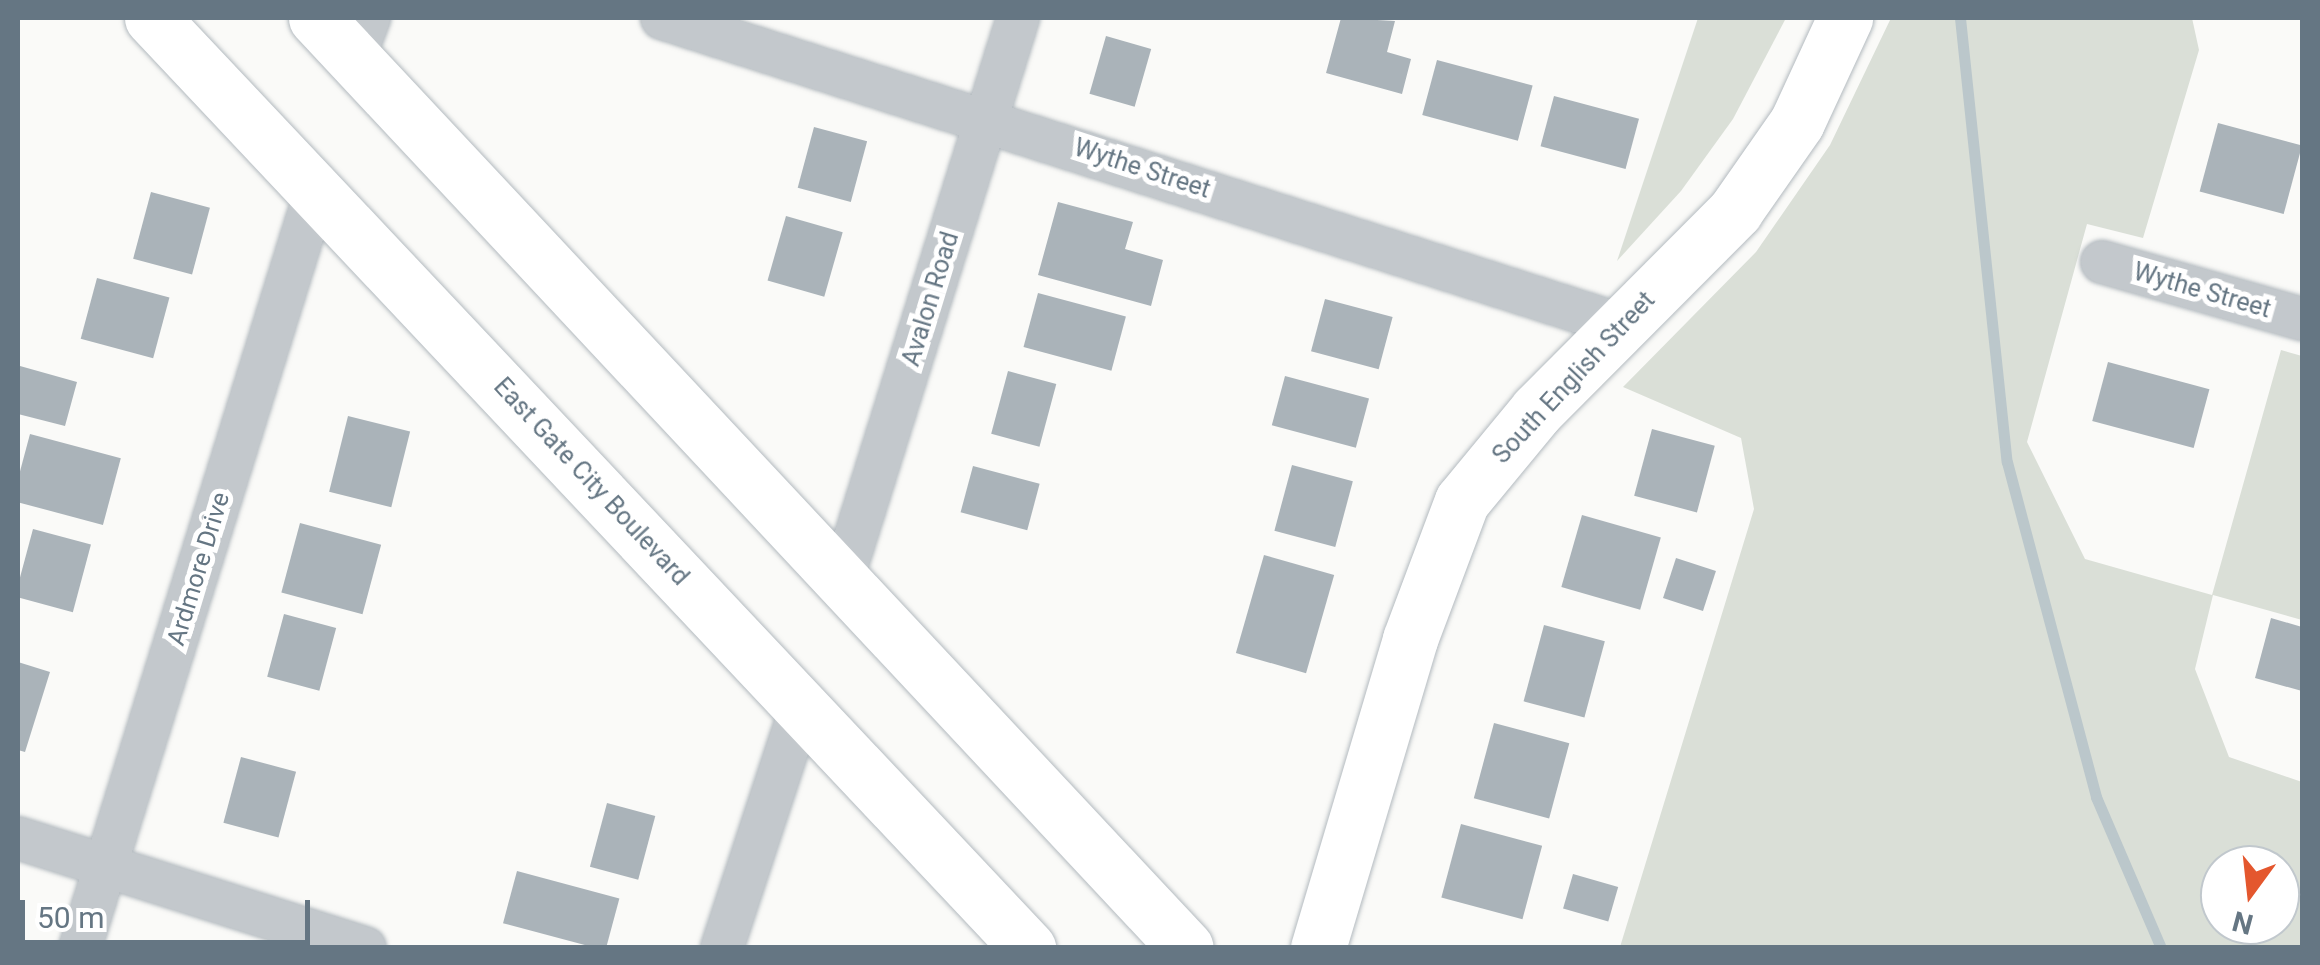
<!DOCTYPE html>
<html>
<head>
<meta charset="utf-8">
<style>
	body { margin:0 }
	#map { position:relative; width:2320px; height:965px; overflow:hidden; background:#fafaf8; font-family:Roboto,sans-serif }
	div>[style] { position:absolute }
	.green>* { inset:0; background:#dadfd7 }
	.stream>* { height:11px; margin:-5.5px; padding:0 5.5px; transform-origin:5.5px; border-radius:5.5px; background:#bbc7cb }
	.building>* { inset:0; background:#aab3b9; transform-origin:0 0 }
	.roads { filter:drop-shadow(0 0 2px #b3babf) drop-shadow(0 0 2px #b3babf) }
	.street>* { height:42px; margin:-21px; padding:0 21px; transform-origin:21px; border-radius:21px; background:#c3c8cc }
	.secondary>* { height:55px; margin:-27.5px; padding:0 27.5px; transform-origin:27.5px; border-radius:27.5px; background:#fff }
	.primary>* { height:55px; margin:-27.5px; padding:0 27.5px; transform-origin:27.5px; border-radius:27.5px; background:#fff }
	span { translate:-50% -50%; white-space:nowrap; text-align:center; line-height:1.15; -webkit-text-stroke:10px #fff; paint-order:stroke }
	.street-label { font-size:25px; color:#657683 }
	.frame { position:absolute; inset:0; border:20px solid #657683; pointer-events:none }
	.north { position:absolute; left:2200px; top:845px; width:100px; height:100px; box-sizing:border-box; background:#fff; border:2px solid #c1c8cd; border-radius:50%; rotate:195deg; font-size:28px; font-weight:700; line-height:40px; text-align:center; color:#657683 }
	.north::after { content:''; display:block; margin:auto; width:35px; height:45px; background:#e4572e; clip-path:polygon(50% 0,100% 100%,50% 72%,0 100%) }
	.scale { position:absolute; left:20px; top:900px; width:290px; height:45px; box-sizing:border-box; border:5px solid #657683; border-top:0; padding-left:12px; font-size:30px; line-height:35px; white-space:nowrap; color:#657683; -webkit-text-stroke:8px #fff; paint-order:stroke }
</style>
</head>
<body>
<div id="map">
	<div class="green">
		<i style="clip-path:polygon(1698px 18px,1786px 18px,1733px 119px,1681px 191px,1617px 261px)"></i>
		<i style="clip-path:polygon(evenodd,1891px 18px,2192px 18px,2199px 50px,2143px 238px,2087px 224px,2027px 442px,2085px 559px,2212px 595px,2281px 350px,2302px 356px,2302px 620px,2213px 595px,2195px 669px,2229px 757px,2302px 782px,2302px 947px,1620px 947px,1754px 509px,1741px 438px,1623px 387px,1756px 252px,1830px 145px,1891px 18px,2220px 865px,2280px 865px,2280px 925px,2220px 925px,2220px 865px)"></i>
	</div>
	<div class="stream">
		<i style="left:1960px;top:18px;width:446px;rotate:84deg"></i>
		<i style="left:2007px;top:462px;width:347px;rotate:75.1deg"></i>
		<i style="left:2096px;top:797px;width:164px;rotate:66.7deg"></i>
	</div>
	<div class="building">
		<i style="clip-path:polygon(1341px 18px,1395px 21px,1387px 52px,1411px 59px,1402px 94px,1326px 73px)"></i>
		<i style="left:1106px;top:36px;width:47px;height:60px;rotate:16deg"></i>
		<i style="left:1437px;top:60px;width:99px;height:57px;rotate:15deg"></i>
		<i style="left:1554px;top:96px;width:88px;height:52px;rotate:15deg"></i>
		<i style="left:2218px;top:123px;width:87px;height:71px;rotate:15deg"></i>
		<i style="left:814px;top:127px;width:55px;height:63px;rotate:15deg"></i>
		<i style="left:151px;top:192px;width:61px;height:69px;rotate:15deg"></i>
		<i style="clip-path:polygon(1058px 202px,1133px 222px,1125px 249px,1163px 260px,1151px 306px,1038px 275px)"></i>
		<i style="left:786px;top:216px;width:59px;height:67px;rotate:16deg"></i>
		<i style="left:97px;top:278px;width:75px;height:63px;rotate:15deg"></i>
		<i style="left:1038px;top:293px;width:91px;height:56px;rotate:15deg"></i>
		<i style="left:1325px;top:299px;width:70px;height:54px;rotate:15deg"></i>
		<i style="left:2108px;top:362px;width:105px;height:61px;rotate:15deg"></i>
		<i style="clip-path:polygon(20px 366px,77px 382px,65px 426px,18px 414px)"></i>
		<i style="left:1008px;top:371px;width:50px;height:65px;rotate:15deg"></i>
		<i style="left:1285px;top:376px;width:87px;height:51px;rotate:15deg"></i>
		<i style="left:348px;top:416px;width:64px;height:78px;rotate:14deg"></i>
		<i style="left:1652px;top:429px;width:65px;height:69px;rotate:15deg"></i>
		<i style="left:30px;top:434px;width:94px;height:69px;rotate:15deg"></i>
		<i style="left:1292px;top:465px;width:63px;height:68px;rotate:15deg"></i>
		<i style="left:973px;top:466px;width:69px;height:48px;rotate:15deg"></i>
		<i style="left:1582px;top:515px;width:82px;height:75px;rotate:16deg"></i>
		<i style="left:300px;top:523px;width:84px;height:72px;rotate:15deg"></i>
		<i style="left:33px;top:529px;width:60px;height:70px;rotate:15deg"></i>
		<i style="left:1264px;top:555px;width:73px;height:102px;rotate:16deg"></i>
		<i style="left:1676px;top:558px;width:42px;height:42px;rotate:18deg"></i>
		<i style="left:284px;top:614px;width:54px;height:65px;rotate:15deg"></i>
		<i style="clip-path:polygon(2271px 618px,2302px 627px,2302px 691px,2255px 678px)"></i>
		<i style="left:1544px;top:625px;width:63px;height:79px;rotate:15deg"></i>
		<i style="clip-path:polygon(18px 662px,50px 672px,25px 752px,18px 750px)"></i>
		<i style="left:1494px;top:723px;width:78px;height:78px;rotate:15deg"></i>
		<i style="left:241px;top:757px;width:57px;height:68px;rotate:15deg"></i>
		<i style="left:607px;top:803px;width:50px;height:66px;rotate:15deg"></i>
		<i style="left:1461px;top:824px;width:84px;height:76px;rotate:15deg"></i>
		<i style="left:517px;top:871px;width:106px;height:54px;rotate:15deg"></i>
		<i style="left:1573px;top:874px;width:47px;height:36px;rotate:16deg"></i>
	</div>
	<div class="roads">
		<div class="street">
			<i style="left:662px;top:18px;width:1007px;rotate:17.75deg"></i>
			<i style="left:354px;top:58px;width:43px;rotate:-69.4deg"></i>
			<i style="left:2102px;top:262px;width:208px;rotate:15.9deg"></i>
			<i style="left:842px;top:580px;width:589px;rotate:-72.61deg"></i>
			<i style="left:18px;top:838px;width:364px;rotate:17.6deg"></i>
			<i style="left:80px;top:948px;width:793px;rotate:-72.68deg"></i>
			<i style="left:722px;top:948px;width:256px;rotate:-71.8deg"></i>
		</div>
		<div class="secondary">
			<i style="left:1318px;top:948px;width:322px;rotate:-73.4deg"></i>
			<i style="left:1410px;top:639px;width:147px;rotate:-69.4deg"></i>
			<i style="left:1462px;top:501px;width:118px;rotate:-50.5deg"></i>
			<i style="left:1537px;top:410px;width:281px;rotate:-45.1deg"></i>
			<i style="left:1735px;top:211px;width:108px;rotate:-55.1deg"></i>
			<i style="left:1797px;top:122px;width:115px;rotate:-65.2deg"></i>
		</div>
		<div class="primary">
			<i style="left:152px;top:18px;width:1278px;rotate:46.71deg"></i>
			<i style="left:316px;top:18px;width:1273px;rotate:46.91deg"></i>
		</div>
	</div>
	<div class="street-label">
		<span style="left:1142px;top:169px;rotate:18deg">Wythe Street</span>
		<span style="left:2202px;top:291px;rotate:16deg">Wythe Street</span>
		<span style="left:931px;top:299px;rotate:-73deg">Avalon Road</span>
		<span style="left:1574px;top:378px;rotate:-47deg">South English Street</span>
		<span style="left:591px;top:482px;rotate:47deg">East Gate City Boulevard</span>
		<span style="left:199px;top:569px;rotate:-73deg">Ardmore Drive</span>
	</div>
	<div class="frame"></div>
	<div class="north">N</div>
	<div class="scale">50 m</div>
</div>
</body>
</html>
